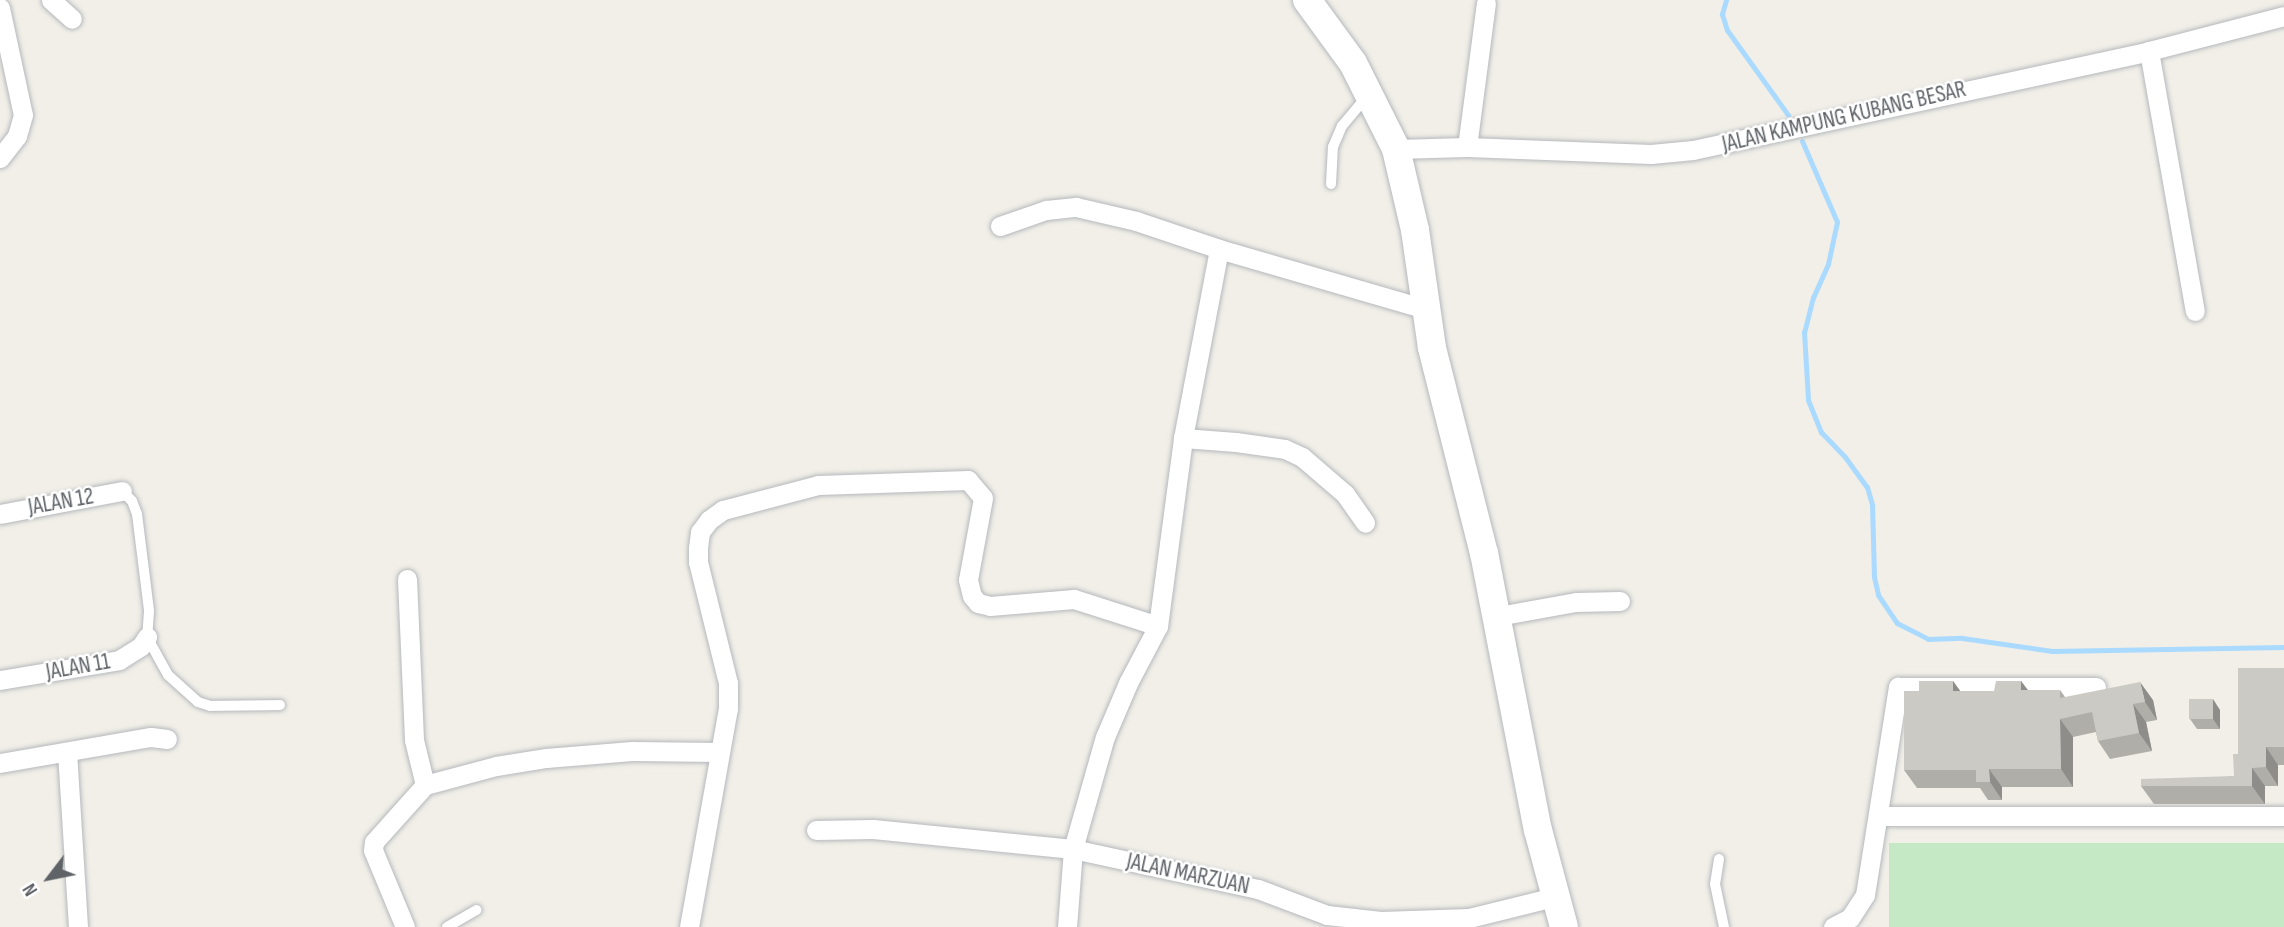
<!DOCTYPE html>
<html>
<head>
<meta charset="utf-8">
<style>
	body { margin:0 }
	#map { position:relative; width:2284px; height:927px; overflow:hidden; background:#f1efe8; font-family:"Sofia Sans Condensed",sans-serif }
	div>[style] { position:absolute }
	.green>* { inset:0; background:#c5e8c5; transform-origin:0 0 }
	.stream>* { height:5px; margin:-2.5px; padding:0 2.5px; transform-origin:2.5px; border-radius:2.5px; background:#aadaff }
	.roads { filter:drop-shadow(0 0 2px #b5b8bc) drop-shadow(0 0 2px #b5b8bc) }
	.lane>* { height:10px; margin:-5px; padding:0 5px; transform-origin:5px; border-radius:5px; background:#fff }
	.street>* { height:19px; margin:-9.5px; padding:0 9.5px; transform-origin:9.5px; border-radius:9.5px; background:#fff }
	.secondary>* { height:28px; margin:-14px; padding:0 14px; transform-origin:14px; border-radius:14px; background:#fff }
	.wall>* { inset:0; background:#afaea9 }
	.shaded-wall>* { inset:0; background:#8f8d8a }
	.building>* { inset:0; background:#cccac5; transform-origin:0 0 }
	span { translate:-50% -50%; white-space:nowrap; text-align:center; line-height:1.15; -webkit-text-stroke:5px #fff; paint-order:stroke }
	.street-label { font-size:23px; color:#5f6368 }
	.north { position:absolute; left:14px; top:843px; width:70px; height:70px; -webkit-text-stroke:5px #fff; paint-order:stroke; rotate:238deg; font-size:19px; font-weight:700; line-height:28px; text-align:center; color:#5f6368 }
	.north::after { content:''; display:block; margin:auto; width:24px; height:32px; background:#5f6368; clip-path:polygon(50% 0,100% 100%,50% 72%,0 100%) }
</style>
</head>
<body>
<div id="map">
	<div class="green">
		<i style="left:1889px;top:843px;width:395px;height:85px"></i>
	</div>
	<div class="stream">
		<i style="left:1726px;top:0;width:15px;rotate:106deg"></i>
		<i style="left:1722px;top:14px;width:17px;rotate:73deg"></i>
		<i style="left:1727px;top:30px;width:105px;rotate:54.3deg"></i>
		<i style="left:1802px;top:141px;width:88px;rotate:66.6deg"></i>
		<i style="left:1837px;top:222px;width:43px;rotate:102.1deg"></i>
		<i style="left:1828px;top:264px;width:36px;rotate:114deg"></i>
		<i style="left:1813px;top:297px;width:36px;rotate:104deg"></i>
		<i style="left:1804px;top:332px;width:68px;rotate:86.6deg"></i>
		<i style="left:1808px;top:400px;width:35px;rotate:68deg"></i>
		<i style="left:1821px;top:432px;width:35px;rotate:46deg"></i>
		<i style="left:1845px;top:457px;width:37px;rotate:54deg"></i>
		<i style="left:1867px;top:487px;width:19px;rotate:74deg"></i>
		<i style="left:1872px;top:505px;width:72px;rotate:88.4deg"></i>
		<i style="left:1874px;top:577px;width:18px;rotate:77deg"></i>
		<i style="left:1878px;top:595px;width:34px;rotate:56deg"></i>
		<i style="left:1897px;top:623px;width:35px;rotate:27deg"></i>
		<i style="left:1928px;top:639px;width:34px;rotate:-2deg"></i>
		<i style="left:1962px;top:638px;width:91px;rotate:8.2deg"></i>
		<i style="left:2052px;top:651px;width:232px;rotate:-1deg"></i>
	</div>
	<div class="roads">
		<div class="lane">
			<i style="left:1331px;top:184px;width:37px;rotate:-87deg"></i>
			<i style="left:1333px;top:147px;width:23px;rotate:-67deg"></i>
			<i style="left:1342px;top:126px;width:39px;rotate:-50deg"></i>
			<i style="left:122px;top:491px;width:14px;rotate:45deg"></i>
			<i style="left:132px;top:501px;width:14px;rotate:69deg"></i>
			<i style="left:137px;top:514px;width:98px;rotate:82.9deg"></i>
			<i style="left:149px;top:611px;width:26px;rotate:94deg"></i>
			<i style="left:147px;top:637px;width:43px;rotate:61.1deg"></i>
			<i style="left:168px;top:675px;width:40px;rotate:42deg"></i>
			<i style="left:198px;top:702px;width:13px;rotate:18deg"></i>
			<i style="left:210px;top:706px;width:70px;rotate:-0.8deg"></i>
			<i style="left:1719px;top:859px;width:25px;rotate:99deg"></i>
			<i style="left:1715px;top:884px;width:44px;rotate:78.2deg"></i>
			<i style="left:447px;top:927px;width:34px;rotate:-30deg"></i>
		</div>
		<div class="street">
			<i style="left:51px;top:0;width:28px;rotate:42deg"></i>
			<i style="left:0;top:8px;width:109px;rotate:77.9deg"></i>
			<i style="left:23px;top:115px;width:22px;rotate:106deg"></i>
			<i style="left:17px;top:136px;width:28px;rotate:128deg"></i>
			<i style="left:2149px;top:51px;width:264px;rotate:80deg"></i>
			<i style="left:1467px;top:147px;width:145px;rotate:-82.5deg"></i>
			<i style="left:1396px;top:149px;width:71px;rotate:-1.6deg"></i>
			<i style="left:1467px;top:147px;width:184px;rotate:2.2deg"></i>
			<i style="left:1651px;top:154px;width:42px;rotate:-5.4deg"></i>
			<i style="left:1693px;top:150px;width:467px;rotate:-12.2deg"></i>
			<i style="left:2149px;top:51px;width:139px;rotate:-14.5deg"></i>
			<i style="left:1000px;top:226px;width:49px;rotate:-19.2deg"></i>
			<i style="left:1046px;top:210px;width:30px;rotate:-6deg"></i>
			<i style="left:1076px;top:207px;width:62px;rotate:13.1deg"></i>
			<i style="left:1136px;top:221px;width:88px;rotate:18.6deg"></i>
			<i style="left:1219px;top:249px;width:215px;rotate:16.2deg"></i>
			<i style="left:1183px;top:438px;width:53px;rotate:4.3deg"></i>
			<i style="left:1236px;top:442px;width:49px;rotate:8.1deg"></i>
			<i style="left:1285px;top:449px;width:19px;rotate:25deg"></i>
			<i style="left:1302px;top:457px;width:57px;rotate:40.7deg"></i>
			<i style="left:1345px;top:494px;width:35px;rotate:55deg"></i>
			<i style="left:0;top:514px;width:124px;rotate:-10.7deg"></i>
			<i style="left:407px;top:579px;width:161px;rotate:87.5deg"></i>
			<i style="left:414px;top:740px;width:46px;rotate:76.3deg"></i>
			<i style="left:1498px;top:616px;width:79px;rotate:-10.2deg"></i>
			<i style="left:1576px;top:602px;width:44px;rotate:-1.3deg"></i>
			<i style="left:0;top:680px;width:121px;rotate:-9.5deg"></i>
			<i style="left:119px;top:660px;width:26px;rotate:-32deg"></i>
			<i style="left:141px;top:646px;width:11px;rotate:-56deg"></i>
			<i style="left:67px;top:752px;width:175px;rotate:86.4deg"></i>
			<i style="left:0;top:763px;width:153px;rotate:-9.8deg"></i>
			<i style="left:151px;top:737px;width:16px;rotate:7deg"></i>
			<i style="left:1878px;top:816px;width:406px"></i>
			<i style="left:816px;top:830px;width:57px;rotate:-1deg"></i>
			<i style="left:873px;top:829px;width:201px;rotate:5.7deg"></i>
			<i style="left:1073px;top:849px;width:189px;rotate:12.2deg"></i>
			<i style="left:1258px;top:889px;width:74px;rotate:20.6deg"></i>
			<i style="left:1327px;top:915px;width:54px;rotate:6.3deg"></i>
			<i style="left:1381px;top:921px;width:88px;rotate:-2deg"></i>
			<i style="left:1469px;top:918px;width:88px;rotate:-13.9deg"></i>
			<i style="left:405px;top:927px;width:83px;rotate:-112.6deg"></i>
			<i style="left:373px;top:850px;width:8px;rotate:-83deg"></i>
			<i style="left:374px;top:842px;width:76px;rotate:-48.2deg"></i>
			<i style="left:425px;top:785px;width:73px;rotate:-15deg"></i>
			<i style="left:496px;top:766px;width:51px;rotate:-9.1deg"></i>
			<i style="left:546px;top:758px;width:86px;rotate:-4.7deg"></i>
			<i style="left:632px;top:751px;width:88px;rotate:0.7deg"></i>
			<i style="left:689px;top:927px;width:221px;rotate:-79.9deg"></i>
			<i style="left:728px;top:709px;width:26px;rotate:-90deg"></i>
			<i style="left:728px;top:683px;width:125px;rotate:-103.9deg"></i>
			<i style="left:698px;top:562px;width:14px;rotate:-90deg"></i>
			<i style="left:698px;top:548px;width:16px;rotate:-83deg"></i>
			<i style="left:700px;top:532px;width:15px;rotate:-53deg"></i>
			<i style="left:709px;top:520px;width:17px;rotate:-36deg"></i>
			<i style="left:723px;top:510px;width:98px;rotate:-14.7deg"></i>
			<i style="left:818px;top:485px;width:150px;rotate:-1.9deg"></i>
			<i style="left:968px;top:480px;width:23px;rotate:50deg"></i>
			<i style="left:983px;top:498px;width:83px;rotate:100.4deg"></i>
			<i style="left:968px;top:580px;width:16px;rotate:76deg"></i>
			<i style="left:972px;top:596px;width:9px;rotate:49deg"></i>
			<i style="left:978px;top:603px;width:12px;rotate:14deg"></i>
			<i style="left:990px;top:606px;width:84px;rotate:-4.8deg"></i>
			<i style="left:1074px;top:599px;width:88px;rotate:17.8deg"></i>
			<i style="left:1067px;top:927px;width:78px;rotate:-85.6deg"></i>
			<i style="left:1073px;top:849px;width:116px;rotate:-74.1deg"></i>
			<i style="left:1105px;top:737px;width:59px;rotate:-66.9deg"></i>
			<i style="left:1128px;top:683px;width:64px;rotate:-62.2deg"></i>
			<i style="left:1158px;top:626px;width:190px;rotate:-82.4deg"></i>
			<i style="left:1183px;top:438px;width:192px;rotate:-79.2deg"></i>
			<i style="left:1833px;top:927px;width:19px;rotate:-28deg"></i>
			<i style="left:1850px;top:918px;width:27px;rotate:-57deg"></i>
			<i style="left:1865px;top:895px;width:211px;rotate:-81deg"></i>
			<i style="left:1898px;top:687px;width:198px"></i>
		</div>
		<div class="secondary">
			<i style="left:1307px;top:0;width:78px;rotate:53.9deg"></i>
			<i style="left:1353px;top:63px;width:96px;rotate:63.4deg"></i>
			<i style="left:1396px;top:149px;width:83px;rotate:76.8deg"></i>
			<i style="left:1415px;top:230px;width:119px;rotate:81.8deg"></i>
			<i style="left:1432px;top:348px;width:211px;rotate:75.8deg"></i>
			<i style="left:1484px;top:553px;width:282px;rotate:79deg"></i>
			<i style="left:1538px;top:830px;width:100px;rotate:75deg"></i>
		</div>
	</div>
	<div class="wall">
		<i style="clip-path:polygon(2284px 668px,2284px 765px,2278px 765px,2278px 786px,2265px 786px,2265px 804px,2154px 804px,2141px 786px,2234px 776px,2238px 754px)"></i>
		<i style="clip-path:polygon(1953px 681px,1960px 691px,1994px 691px,2021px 681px,2028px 690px,2060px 690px,2065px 697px,2153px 700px,2157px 720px,2146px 722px,2152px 751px,2110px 759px,2098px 741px,2096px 732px,2073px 737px,2073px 787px,2002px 787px,2002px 800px,1988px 800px,1980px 788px,1917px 788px,1904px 770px,1919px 691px)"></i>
		<i style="clip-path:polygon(2220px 710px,2220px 729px,2197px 729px,2190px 719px)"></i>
	</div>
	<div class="shaded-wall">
		<i style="clip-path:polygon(1953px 681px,1966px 699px,1953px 691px)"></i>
		<i style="clip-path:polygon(2021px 681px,2034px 699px,2021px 690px)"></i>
		<i style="clip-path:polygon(2140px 682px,2153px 700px,2157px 720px,2145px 702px)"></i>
		<i style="clip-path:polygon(2213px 699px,2220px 710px,2220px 729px,2213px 719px)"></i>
		<i style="clip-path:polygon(2133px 704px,2146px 722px,2152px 751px,2139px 733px)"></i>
		<i style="clip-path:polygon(2060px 719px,2073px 737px,2073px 787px,2061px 769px)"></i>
		<i style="clip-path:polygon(2266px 747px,2278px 765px,2278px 786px,2266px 767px)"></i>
		<i style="clip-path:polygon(2252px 768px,2265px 786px,2265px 804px,2252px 786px)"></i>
		<i style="clip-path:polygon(1989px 769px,2002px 787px,2002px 800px,1990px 782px)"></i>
	</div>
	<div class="building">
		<i style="clip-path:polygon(2238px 668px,2284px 668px,2284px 747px,2266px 747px,2266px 767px,2252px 768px,2252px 786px,2141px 786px,2141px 779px,2234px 776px,2233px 754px,2238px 754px)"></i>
		<i style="clip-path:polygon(1919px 681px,1953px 681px,1953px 691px,1994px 691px,1996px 681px,2021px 681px,2021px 690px,2060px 690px,2060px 698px,2140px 682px,2145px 702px,2133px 704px,2139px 733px,2098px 741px,2092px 712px,2060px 719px,2061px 769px,1989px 769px,1990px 782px,1976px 782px,1976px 770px,1904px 770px,1904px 691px,1919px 691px)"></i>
		<i style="left:2189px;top:699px;width:24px;height:20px"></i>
	</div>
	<div class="street-label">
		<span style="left:1844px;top:117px;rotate:-13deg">JALAN KAMPUNG KUBANG BESAR</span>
		<span style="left:61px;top:502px;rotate:-10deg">JALAN 12</span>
		<span style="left:78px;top:667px;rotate:-10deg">JALAN 11</span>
		<span style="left:1188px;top:874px;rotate:12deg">JALAN MARZUAN</span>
	</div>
	<div class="north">N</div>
</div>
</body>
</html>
